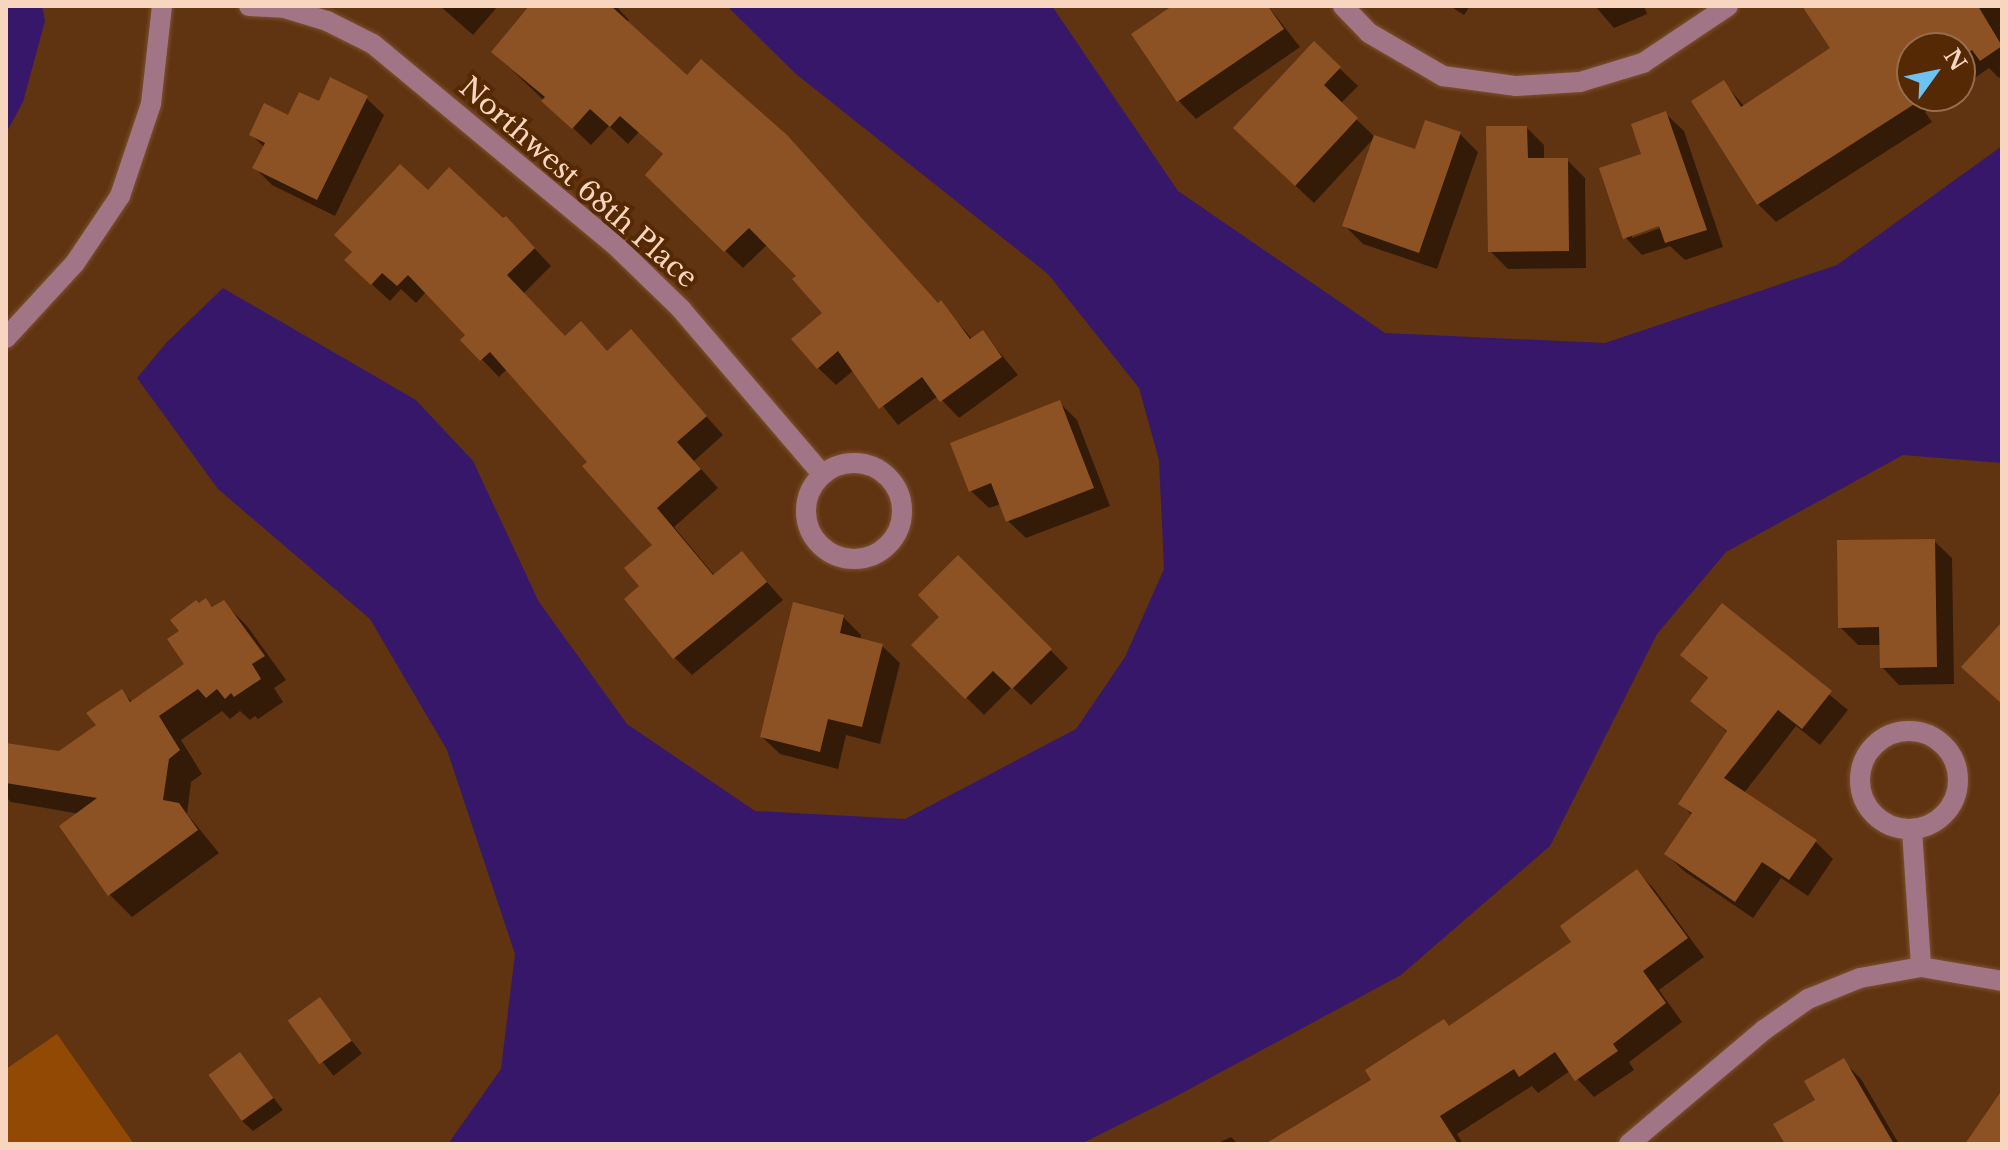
<!DOCTYPE html>
<html>
<head>
<meta charset="utf-8">
<style>
	body { margin:0 }
	#map { position:relative; width:2008px; height:1150px; overflow:hidden; background:#603410; font-family:"Libre Baskerville",serif }
	div>[style] { position:absolute }
	.green>* { inset:0; background:#914903 }
	.water>* { inset:0; background:#371769 }
	.shadow>* { inset:0; background:#0007; transform-origin:0 0 }
	.building>* { inset:0; background:#8d5224; transform-origin:0 0 }
	.roads { filter:drop-shadow(0 0 2px #7b512f) drop-shadow(0 0 2px #7b512f) }
	.minor>* { height:20px; margin:-10px; padding:0 10px; transform-origin:10px; border-radius:10px; background:#a17585 }
	.minor>.ring { margin:-10px; padding:0; box-sizing:content-box; background:none; border:20px solid #a17585; border-radius:50% }
	span { translate:-50% -50%; white-space:nowrap; text-align:center; line-height:1.15; -webkit-text-stroke:8px #542903; paint-order:stroke }
	.street-label { font-size:28px; color:#f7d5be }
	.frame { position:absolute; inset:0; border:8px solid #f7d5be; pointer-events:none }
	.north { position:absolute; left:1896px; top:32px; width:80px; height:80px; box-sizing:border-box; background:#542903; border:2px solid #956e4e; border-radius:50%; rotate:57deg; font-size:22px; font-weight:700; line-height:32px; text-align:center; color:#f7d5be }
	.north::after { content:''; display:block; margin:auto; width:28px; height:36px; background:#6cc3f2; clip-path:polygon(50% 0,100% 100%,50% 72%,0 100%) }
</style>
</head>
<body>
<div id="map">
	<div class="green">
		<i style="clip-path:polygon(57px 1034px,134px 1144px,6px 1144px,6px 1069px)"></i>
	</div>
	<div class="water">
		<i style="clip-path:polygon(6px 6px,42px 6px,45px 21px,23px 102px,6px 133px)"></i>
		<i style="clip-path:polygon(727px 6px,1052px 6px,1178px 191px,1385px 333px,1605px 343px,1837px 265px,2002px 146px,2002px 463px,1903px 455px,1726px 552px,1657px 634px,1550px 846px,1401px 975px,1173px 1098px,1081px 1144px,448px 1144px,501px 1069px,515px 954px,447px 750px,370px 619px,218px 489px,137px 378px,167px 342px,223px 288px,416px 400px,473px 461px,539px 602px,627px 724px,755px 811px,905px 819px,1076px 729px,1125px 657px,1164px 569px,1159px 460px,1139px 388px,1048px 274px,796px 74px)"></i>
	</div>
	<div class="shadow">
		<i style="clip-path:polygon(440px 6px,498px 6px,473px 35px)"></i>
		<i style="clip-path:polygon(531px 6px,616px 6px,629px 20px,626px 23px,939px 304px,941px 303px,973px 340px,983px 332px,1018px 375px,959px 418px,938px 396px,898px 425px,854px 370px,836px 385px,818px 368px,824px 313px,799px 276px,768px 244px,743px 268px,648px 175px,665px 156px,639px 132px,628px 144px,609px 126px,591px 145px,493px 52px)"></i>
		<i style="clip-path:polygon(1176px 6px,1268px 6px,1300px 47px,1196px 119px,1179px 101px,1134px 35px)"></i>
		<i style="clip-path:polygon(1450px 6px,1470px 6px,1464px 15px)"></i>
		<i style="clip-path:polygon(1595px 6px,1644px 6px,1647px 14px,1614px 28px)"></i>
		<i style="clip-path:polygon(1812px 6px,2002px 6px,2002px 75px,1999px 78px,1989px 68px,1960px 88px,1960px 48px,1912px 48px,1912px 96px,1948px 96px,1925px 112px,1932px 122px,1776px 222px,1758px 204px,1724px 83px,1745px 107px,1832px 48px)"></i>
		<i style="clip-path:polygon(1314px 44px,1358px 86px,1340px 104px,1375px 137px,1314px 203px,1253px 146px)"></i>
		<i style="clip-path:polygon(366px 98px,384px 115px,335px 216px,272px 185px,255px 168px,265px 148px,251px 134px,319px 104px)"></i>
		<i style="clip-path:polygon(evenodd,1666px 114px,1684px 131px,1723px 247px,1685px 260px,1670px 246px,1642px 255px,1625px 237px,1644px 155px,1666px 114px,1668px 221px,1669px 225px,1632px 238px,1632px 233px,1668px 221px)"></i>
		<i style="clip-path:polygon(1527px 128px,1544px 145px,1544px 160px,1567px 160px,1585px 178px,1586px 268px,1508px 269px,1490px 251px)"></i>
		<i style="clip-path:polygon(1460px 134px,1478px 152px,1437px 269px,1363px 244px,1345px 226px,1416px 152px)"></i>
		<i style="clip-path:polygon(428px 193px,523px 236px,551px 266px,523px 294px,565px 338px,608px 352px,631px 332px,723px 435px,694px 461px,718px 488px,674px 527px,715px 576px,742px 554px,783px 600px,692px 675px,674px 657px,642px 586px,655px 545px,589px 462px,507px 369px,499px 377px,463px 340px,467px 335px,426px 292px,416px 303px,401px 289px,390px 301px,365px 278px)"></i>
		<i style="clip-path:polygon(1060px 403px,1077px 420px,1110px 506px,1026px 538px,1008px 521px,1001px 504px,989px 508px,971px 491px)"></i>
		<i style="clip-path:polygon(1934px 541px,1952px 558px,1954px 684px,1899px 685px,1882px 667px,1882px 645px,1858px 645px,1840px 627px)"></i>
		<i style="clip-path:polygon(958px 557px,1068px 668px,1031px 705px,1012px 687px,984px 715px,914px 645px,942px 617px)"></i>
		<i style="clip-path:polygon(206px 600px,214px 608px,224px 603px,247px 626px,286px 680px,274px 688px,283px 702px,258px 719px,255px 716px,250px 720px,240px 711px,230px 719px,222px 711px,181px 740px,202px 774px,191px 782px,187px 814px,219px 853px,132px 917px,109px 894px,80px 814px,11px 802px,6px 797px,6px 745px,60px 754px,99px 726px,122px 692px,133px 703px,187px 665px,181px 632px)"></i>
		<i style="clip-path:polygon(1722px 606px,1848px 710px,1820px 745px,1796px 726px,1744px 793px,1816px 842px,1833px 859px,1808px 896px,1781px 878px,1753px 918px,1684px 871px,1666px 854px,1692px 815px,1681px 804px,1728px 733px,1692px 700px,1709px 680px,1682px 655px)"></i>
		<i style="clip-path:polygon(843px 617px,861px 635px,860px 640px,882px 646px,900px 663px,880px 744px,846px 735px,838px 769px,780px 754px,762px 737px)"></i>
		<i style="clip-path:polygon(1637px 871px,1654px 889px,1704px 957px,1659px 990px,1682px 1022px,1629px 1062px,1634px 1070px,1594px 1097px,1570px 1071px,1538px 1093px,1532px 1086px,1457px 1134px,1463px 1144px,1268px 1144px,1374px 1081px,1574px 942px)"></i>
		<i style="left:320px;top:1000px;width:68px;height:36px;rotate:52deg"></i>
		<i style="clip-path:polygon(240px 1055px,283px 1110px,253px 1131px,241px 1120px)"></i>
		<i style="clip-path:polygon(1843px 1061px,1861px 1079px,1899px 1144px,1787px 1144px)"></i>
		<i style="clip-path:polygon(1231px 1137px,1238px 1144px,1216px 1144px)"></i>
	</div>
	<div class="building">
		<i style="clip-path:polygon(529px 6px,611px 6px,687px 75px,701px 59px,787px 135px,938px 303px,941px 300px,970px 339px,983px 330px,1002px 357px,940px 402px,922px 377px,879px 409px,838px 351px,817px 369px,791px 339px,822px 313px,792px 279px,796px 276px,749px 228px,724px 252px,645px 175px,663px 154px,620px 116px,610px 127px,590px 109px,572px 129px,541px 101px,545px 97px,491px 52px)"></i>
		<i style="clip-path:polygon(1172px 6px,1268px 6px,1284px 29px,1177px 102px,1131px 34px)"></i>
		<i style="clip-path:polygon(1802px 6px,1978px 6px,2002px 46px,1980px 61px,1972px 50px,1960px 58px,1960px 48px,1912px 48px,1912px 91px,1909px 93px,1916px 103px,1757px 205px,1691px 101px,1724px 80px,1741px 107px,1830px 48px)"></i>
		<i style="clip-path:polygon(1314px 41px,1341px 67px,1324px 85px,1358px 118px,1295px 186px,1233px 128px)"></i>
		<i style="clip-path:polygon(330px 77px,368px 96px,317px 200px,252px 168px,265px 143px,249px 135px,264px 103px,288px 115px,299px 92px,319px 101px)"></i>
		<i style="clip-path:polygon(1666px 111px,1707px 230px,1665px 243px,1659px 226px,1623px 239px,1599px 168px,1641px 154px,1631px 124px)"></i>
		<i style="clip-path:polygon(1425px 120px,1461px 132px,1419px 253px,1342px 226px,1374px 135px,1415px 149px)"></i>
		<i style="clip-path:polygon(1486px 126px,1527px 126px,1528px 158px,1568px 158px,1569px 251px,1488px 252px)"></i>
		<i style="clip-path:polygon(400px 164px,428px 190px,449px 167px,503px 218px,506px 216px,535px 248px,507px 275px,565px 336px,581px 321px,607px 351px,631px 329px,707px 416px,677px 442px,701px 469px,657px 508px,713px 575px,742px 551px,767px 582px,673px 659px,624px 599px,639px 586px,624px 568px,652px 545px,582px 466px,587px 462px,490px 352px,480px 361px,460px 340px,465px 335px,408px 275px,397px 286px,382px 273px,371px 285px,344px 260px,352px 252px,334px 235px)"></i>
		<i style="clip-path:polygon(1060px 400px,1094px 488px,1006px 522px,991px 483px,969px 492px,950px 443px)"></i>
		<i style="clip-path:polygon(1935px 539px,1937px 667px,1880px 668px,1879px 627px,1838px 628px,1837px 540px)"></i>
		<i style="clip-path:polygon(958px 555px,1052px 649px,1012px 689px,993px 671px,965px 699px,911px 645px,939px 617px,918px 595px)"></i>
		<i style="clip-path:polygon(206px 598px,212px 607px,224px 600px,265px 656px,252px 664px,261px 679px,234px 697px,231px 693px,225px 699px,217px 689px,206px 698px,198px 689px,159px 716px,180px 750px,169px 759px,163px 800px,179px 803px,198px 830px,108px 896px,59px 826px,97px 798px,6px 783px,6px 743px,59px 751px,96px 725px,86px 713px,122px 689px,130px 702px,184px 664px,167px 639px,179px 631px,170px 620px,196px 600px,199px 603px)"></i>
		<i style="clip-path:polygon(793px 602px,844px 615px,840px 633px,883px 644px,862px 727px,828px 719px,820px 752px,760px 737px)"></i>
		<i style="clip-path:polygon(1722px 603px,1832px 691px,1802px 729px,1778px 710px,1724px 778px,1817px 840px,1789px 880px,1762px 862px,1735px 902px,1664px 854px,1692px 813px,1678px 804px,1727px 731px,1690px 701px,1708px 678px,1680px 655px)"></i>
		<i style="clip-path:polygon(2002px 622px,2002px 704px,1961px 667px)"></i>
		<i style="clip-path:polygon(1637px 869px,1688px 938px,1643px 971px,1666px 1003px,1613px 1044px,1618px 1051px,1575px 1081px,1555px 1052px,1519px 1077px,1514px 1069px,1440px 1116px,1458px 1144px,1265px 1144px,1371px 1080px,1365px 1070px,1444px 1019px,1449px 1026px,1571px 942px,1560px 926px)"></i>
		<i style="left:320px;top:997px;width:54px;height:40px;rotate:54deg"></i>
		<i style="left:240px;top:1052px;width:57px;height:39px;rotate:54deg"></i>
		<i style="clip-path:polygon(1844px 1058px,1894px 1144px,1785px 1144px,1773px 1124px,1815px 1100px,1804px 1081px)"></i>
		<i style="clip-path:polygon(2002px 1090px,2002px 1144px,1965px 1144px)"></i>
	</div>
	<div class="roads">
		<div class="minor">
			<i style="left:249px;top:6px;width:35px;rotate:3deg"></i>
			<i style="left:284px;top:8px;width:45px;rotate:16.8deg"></i>
			<i style="left:327px;top:21px;width:51px;rotate:26.6deg"></i>
			<i style="left:373px;top:44px;width:312px;rotate:39.7deg"></i>
			<i style="left:613px;top:243px;width:95px;rotate:44.1deg"></i>
			<i style="left:681px;top:309px;width:217px;rotate:49.5deg"></i>
			<i style="left:1343px;top:6px;width:37px;rotate:46deg"></i>
			<i style="left:1369px;top:33px;width:86px;rotate:30.2deg"></i>
			<i style="left:1443px;top:76px;width:74px;rotate:7.8deg"></i>
			<i style="left:1516px;top:86px;width:64px;rotate:-3.6deg"></i>
			<i style="left:1580px;top:82px;width:66px;rotate:-16.8deg"></i>
			<i style="left:1643px;top:63px;width:102px;rotate:-33.8deg"></i>
			<i style="left:6px;top:338px;width:102px;rotate:-47.4deg"></i>
			<i style="left:75px;top:263px;width:81px;rotate:-56.1deg"></i>
			<i style="left:120px;top:196px;width:97px;rotate:-71.4deg"></i>
			<i style="left:151px;top:104px;width:99px;rotate:-83.6deg"></i>
			<i class="ring" style="left:806px;top:463px;width:76px;height:76px"></i>
			<i class="ring" style="left:1860px;top:731px;width:78px;height:78px"></i>
			<i style="left:1912px;top:830px;width:137px;rotate:86.2deg"></i>
			<i style="left:1629px;top:1144px;width:177px;rotate:-40.2deg"></i>
			<i style="left:1764px;top:1030px;width:54px;rotate:-35.2deg"></i>
			<i style="left:1808px;top:999px;width:56px;rotate:-22deg"></i>
			<i style="left:1860px;top:978px;width:62px;rotate:-10.2deg"></i>
			<i style="left:1921px;top:967px;width:82px;rotate:9.8deg"></i>
		</div>
	</div>
	<div class="street-label">
		<span style="left:578px;top:183px;rotate:41deg">Northwest 68th Place</span>
	</div>
	<div class="frame"></div>
	<div class="north">N</div>
</div>
</body>
</html>
